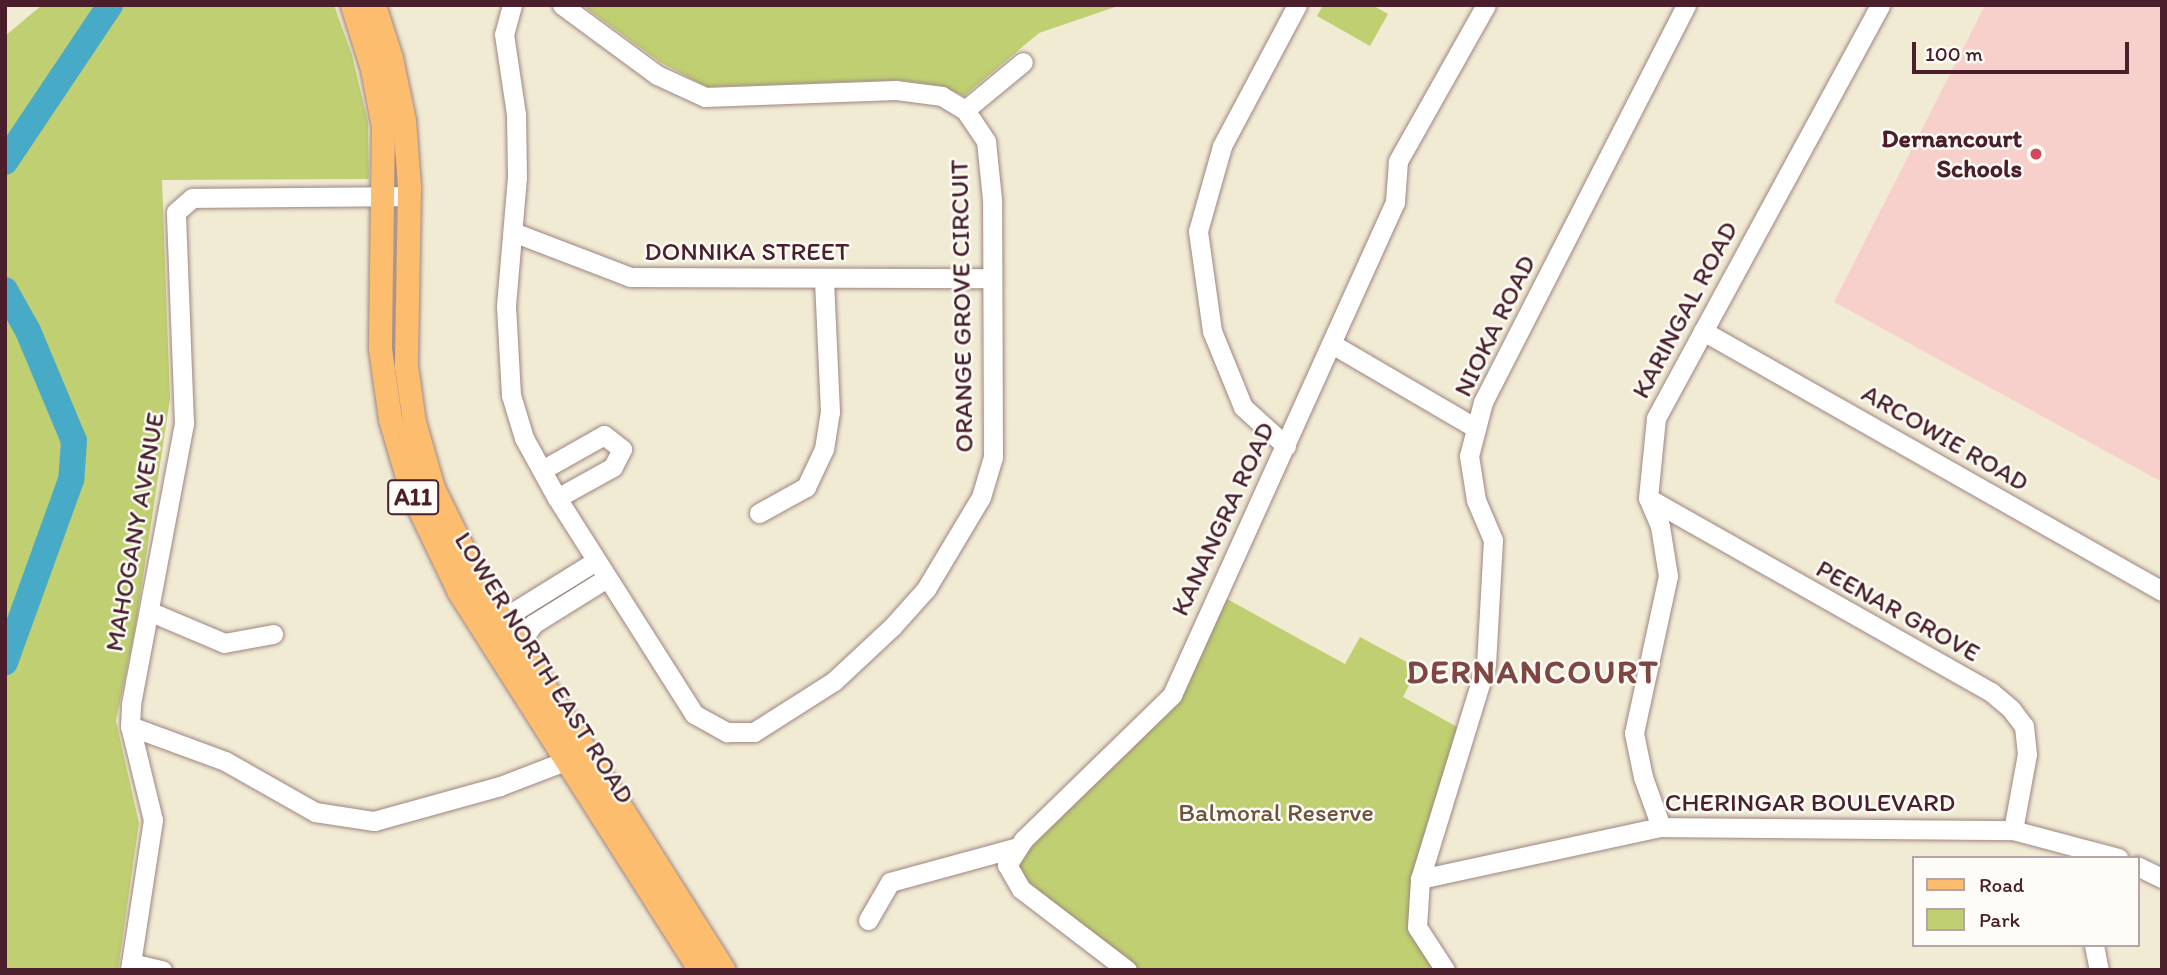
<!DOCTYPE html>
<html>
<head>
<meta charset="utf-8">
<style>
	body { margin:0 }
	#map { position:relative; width:2167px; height:975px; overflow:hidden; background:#f2ebd4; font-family:Itim,sans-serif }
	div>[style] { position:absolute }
	.built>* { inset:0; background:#f7d0cc }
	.green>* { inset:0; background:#c0cf71 }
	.river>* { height:26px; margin:-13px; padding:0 13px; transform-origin:13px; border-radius:13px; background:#47abc7 }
	.roads { filter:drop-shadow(0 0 2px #9e8580) drop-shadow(0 0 2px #9e8580) }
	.minor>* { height:19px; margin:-9.5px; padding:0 9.5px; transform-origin:9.5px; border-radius:9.5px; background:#fff }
	.major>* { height:23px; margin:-11.5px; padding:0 11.5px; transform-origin:11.5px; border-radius:11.5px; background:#fcbd6f }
	.dots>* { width:19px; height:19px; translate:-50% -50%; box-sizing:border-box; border:4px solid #fdfcf7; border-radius:50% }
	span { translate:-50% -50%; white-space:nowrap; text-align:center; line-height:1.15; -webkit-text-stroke:5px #fdfcf7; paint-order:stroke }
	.shield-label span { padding:2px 5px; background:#fdfcf7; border:2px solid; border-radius:5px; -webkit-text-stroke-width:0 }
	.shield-label { font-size:24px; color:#4a1f2b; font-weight:700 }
	.poi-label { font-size:26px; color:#4a1f2b; font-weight:700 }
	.right { translate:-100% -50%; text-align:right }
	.street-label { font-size:26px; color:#4a1f2b }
	.park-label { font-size:26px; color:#6d5440 }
	.district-label { font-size:33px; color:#7f4644; font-weight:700; letter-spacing:2px }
	.frame { position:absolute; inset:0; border:7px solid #4a1f2b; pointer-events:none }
	.legend { position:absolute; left:1912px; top:856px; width:228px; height:91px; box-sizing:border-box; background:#fdfcf7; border:2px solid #b5a4a5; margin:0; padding:9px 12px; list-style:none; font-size:21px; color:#4a1f2b }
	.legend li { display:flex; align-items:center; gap:14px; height:35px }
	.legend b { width:35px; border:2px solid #b5a4a5 }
	.scale { position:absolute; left:1912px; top:42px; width:217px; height:32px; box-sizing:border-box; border:4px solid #4a1f2b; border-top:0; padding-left:9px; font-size:21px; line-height:24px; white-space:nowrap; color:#4a1f2b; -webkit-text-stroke:5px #fdfcf7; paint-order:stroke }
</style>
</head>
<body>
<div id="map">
	<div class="built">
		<i style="clip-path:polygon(1985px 5px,2162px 5px,2162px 482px,1834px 302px)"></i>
	</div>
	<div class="green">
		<i style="clip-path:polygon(42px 5px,334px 5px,352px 55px,368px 122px,369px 179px,162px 180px,170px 399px,135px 629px,116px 721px,139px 823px,118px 970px,5px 970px,5px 36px)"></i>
		<i style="clip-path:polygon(582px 5px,1121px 5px,1039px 33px,964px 96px,942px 86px,899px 80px,707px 87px,660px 62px)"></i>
		<i style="clip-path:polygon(1323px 5px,1372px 5px,1388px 14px,1370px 46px,1317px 16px)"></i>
		<i style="clip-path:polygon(1218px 594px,1345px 664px,1360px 637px,1418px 668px,1403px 697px,1468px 733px,1417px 927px,1445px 970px,1127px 970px,1007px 865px,1172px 695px)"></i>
	</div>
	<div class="river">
		<i style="left:5px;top:162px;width:189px;rotate:-56.2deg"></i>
		<i style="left:5px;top:290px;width:47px;rotate:60.7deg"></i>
		<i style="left:28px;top:331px;width:119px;rotate:67.3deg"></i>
		<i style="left:74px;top:441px;width:39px;rotate:94deg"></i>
		<i style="left:71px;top:480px;width:194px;rotate:109.9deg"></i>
	</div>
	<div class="roads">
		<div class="minor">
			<i style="left:512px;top:5px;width:30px;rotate:105deg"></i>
			<i style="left:504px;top:34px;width:81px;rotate:81.5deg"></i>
			<i style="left:516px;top:114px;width:63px;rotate:89.1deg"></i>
			<i style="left:517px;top:177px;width:129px;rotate:94.9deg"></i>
			<i style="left:506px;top:306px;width:89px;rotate:86.8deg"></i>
			<i style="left:511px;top:395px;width:45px;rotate:73.2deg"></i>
			<i style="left:524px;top:438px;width:68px;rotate:61.2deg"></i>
			<i style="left:557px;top:498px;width:256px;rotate:57.6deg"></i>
			<i style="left:694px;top:714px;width:38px;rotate:29deg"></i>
			<i style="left:727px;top:732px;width:27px"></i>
			<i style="left:754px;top:732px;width:95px;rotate:-32.5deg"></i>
			<i style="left:834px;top:681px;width:79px;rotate:-43deg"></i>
			<i style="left:892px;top:627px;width:51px;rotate:-48.2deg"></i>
			<i style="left:926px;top:589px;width:107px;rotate:-59.1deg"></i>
			<i style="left:981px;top:497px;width:42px;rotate:-73.3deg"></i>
			<i style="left:993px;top:457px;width:258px;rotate:-90.2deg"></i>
			<i style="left:992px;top:199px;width:58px;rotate:-95.9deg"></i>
			<i style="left:986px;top:141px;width:37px;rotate:-124deg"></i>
			<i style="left:965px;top:110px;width:27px;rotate:-149deg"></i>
			<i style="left:942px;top:96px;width:46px;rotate:-172.6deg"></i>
			<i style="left:896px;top:90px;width:191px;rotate:177.9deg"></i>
			<i style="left:705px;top:97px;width:53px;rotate:-155.4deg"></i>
			<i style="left:657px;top:75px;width:118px;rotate:-143.6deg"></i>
			<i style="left:965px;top:110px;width:75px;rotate:-39.6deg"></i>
			<i style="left:513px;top:232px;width:125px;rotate:21deg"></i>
			<i style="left:630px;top:277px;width:359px;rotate:0.2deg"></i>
			<i style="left:1703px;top:331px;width:528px;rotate:29.53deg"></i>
			<i style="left:1332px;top:344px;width:167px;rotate:30.3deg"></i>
			<i style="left:1286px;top:446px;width:58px;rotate:-137.8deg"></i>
			<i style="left:1243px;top:407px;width:82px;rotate:-112.2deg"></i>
			<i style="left:1212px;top:331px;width:101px;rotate:-98deg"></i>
			<i style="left:1198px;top:231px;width:88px;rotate:-74.2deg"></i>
			<i style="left:1222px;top:146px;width:160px;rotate:-62deg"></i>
			<i style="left:542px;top:470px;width:71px;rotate:-29.4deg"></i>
			<i style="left:604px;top:435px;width:23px;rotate:38deg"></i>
			<i style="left:622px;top:449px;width:20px;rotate:117deg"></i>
			<i style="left:613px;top:467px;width:64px;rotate:151deg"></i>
			<i style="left:1648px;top:498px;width:394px;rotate:29.5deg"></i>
			<i style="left:1991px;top:692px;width:26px;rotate:40deg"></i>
			<i style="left:2011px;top:709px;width:21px;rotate:53deg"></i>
			<i style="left:2024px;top:726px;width:28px;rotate:84deg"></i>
			<i style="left:2027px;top:754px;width:77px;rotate:100.4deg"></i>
			<i style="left:759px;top:513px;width:54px;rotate:-29deg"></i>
			<i style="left:806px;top:487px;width:42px;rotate:-64.7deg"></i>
			<i style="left:824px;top:449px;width:37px;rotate:-81deg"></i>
			<i style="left:830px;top:412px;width:132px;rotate:-92.6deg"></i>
			<i style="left:151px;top:612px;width:79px;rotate:23deg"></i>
			<i style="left:224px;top:643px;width:50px;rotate:-10.4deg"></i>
			<i style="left:497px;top:634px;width:16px;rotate:-72deg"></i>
			<i style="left:502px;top:619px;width:110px;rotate:-31.7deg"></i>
			<i style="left:518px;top:645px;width:26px;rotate:-54deg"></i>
			<i style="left:533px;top:624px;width:87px;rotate:-31.9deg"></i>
			<i style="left:130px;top:726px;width:101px;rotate:20.2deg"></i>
			<i style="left:225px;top:761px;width:103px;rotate:29.5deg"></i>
			<i style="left:315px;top:812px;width:60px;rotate:8.7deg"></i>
			<i style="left:374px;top:821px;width:131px;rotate:-15.5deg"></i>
			<i style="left:500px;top:786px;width:84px;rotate:-21deg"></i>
			<i style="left:1661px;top:827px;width:53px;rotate:-109.8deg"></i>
			<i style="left:1643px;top:777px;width:45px;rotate:-101.6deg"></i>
			<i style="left:1634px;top:733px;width:161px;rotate:-77.8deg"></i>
			<i style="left:1668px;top:576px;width:51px;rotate:-99.1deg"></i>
			<i style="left:1660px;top:526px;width:30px;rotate:-113deg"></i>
			<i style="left:1648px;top:498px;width:80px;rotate:-84.3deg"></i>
			<i style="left:1656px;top:418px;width:470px;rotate:-61.5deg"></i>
			<i style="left:2137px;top:866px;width:28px;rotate:26deg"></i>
			<i style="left:1420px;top:879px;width:247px;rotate:-12.2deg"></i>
			<i style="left:1661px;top:827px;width:352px;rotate:0.5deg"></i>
			<i style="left:2013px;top:830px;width:109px;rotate:14.9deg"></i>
			<i style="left:868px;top:920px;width:44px;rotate:-59.9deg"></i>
			<i style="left:890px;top:882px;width:133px;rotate:-15.3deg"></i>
			<i style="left:2094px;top:945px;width:25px;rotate:79deg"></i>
			<i style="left:131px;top:963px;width:32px;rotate:13deg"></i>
			<i style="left:130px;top:970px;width:152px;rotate:-81.3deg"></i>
			<i style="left:153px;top:820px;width:97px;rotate:-103.7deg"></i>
			<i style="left:130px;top:726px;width:22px;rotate:-87deg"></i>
			<i style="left:131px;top:704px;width:286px;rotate:-79.3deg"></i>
			<i style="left:184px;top:423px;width:211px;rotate:-92.2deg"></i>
			<i style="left:176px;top:212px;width:21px;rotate:-41deg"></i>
			<i style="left:192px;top:198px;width:216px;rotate:-0.5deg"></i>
			<i style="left:1127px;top:970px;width:133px;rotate:-142.6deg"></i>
			<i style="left:1021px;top:889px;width:28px;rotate:-120deg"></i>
			<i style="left:1007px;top:865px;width:30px;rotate:-57deg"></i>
			<i style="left:1023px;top:840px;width:208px;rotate:-44.2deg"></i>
			<i style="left:1172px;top:695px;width:541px;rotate:-65.66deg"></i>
			<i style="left:1395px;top:202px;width:41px;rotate:-85.8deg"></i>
			<i style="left:1398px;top:161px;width:179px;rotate:-60.6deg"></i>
			<i style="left:1445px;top:970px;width:51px;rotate:-123.1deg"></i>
			<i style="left:1417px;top:927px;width:48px;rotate:-86.4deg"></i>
			<i style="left:1420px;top:879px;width:224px;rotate:-72.9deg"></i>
			<i style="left:1486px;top:665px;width:125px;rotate:-86.8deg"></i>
			<i style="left:1493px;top:540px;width:43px;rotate:-113deg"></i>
			<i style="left:1476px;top:500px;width:45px;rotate:-99deg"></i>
			<i style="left:1469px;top:456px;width:56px;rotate:-75.5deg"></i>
			<i style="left:1483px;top:402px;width:446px;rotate:-62.9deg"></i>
		</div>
		<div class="major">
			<i style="left:352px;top:5px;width:67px;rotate:72.6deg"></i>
			<i style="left:372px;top:69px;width:59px;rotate:79.3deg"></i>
			<i style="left:383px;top:127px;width:221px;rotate:90.8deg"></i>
			<i style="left:380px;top:348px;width:72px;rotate:82deg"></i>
			<i style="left:390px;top:419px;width:78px;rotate:73.7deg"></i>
			<i style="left:412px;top:494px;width:109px;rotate:64.4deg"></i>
			<i style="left:459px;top:592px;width:448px;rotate:57.5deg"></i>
			<i style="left:374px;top:5px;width:56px;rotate:72.2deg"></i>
			<i style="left:391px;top:58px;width:63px;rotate:78.2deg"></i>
			<i style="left:404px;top:120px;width:67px;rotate:85.7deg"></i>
			<i style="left:409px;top:187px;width:179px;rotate:91deg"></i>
			<i style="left:406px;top:366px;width:57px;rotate:81.9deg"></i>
			<i style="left:414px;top:422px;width:69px;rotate:73.9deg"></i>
			<i style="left:433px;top:488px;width:109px;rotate:63.9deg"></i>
			<i style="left:481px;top:586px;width:454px;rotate:57.7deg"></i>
		</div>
	</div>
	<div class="dots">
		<i style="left:2036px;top:154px;background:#d1495b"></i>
	</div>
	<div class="shield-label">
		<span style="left:413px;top:497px">A11</span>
	</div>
	<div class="poi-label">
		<span class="right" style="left:2022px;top:154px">Dernancourt<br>Schools</span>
	</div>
	<div class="street-label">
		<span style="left:747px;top:252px">DONNIKA STREET</span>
		<span style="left:962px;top:306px;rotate:-91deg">ORANGE GROVE CIRCUIT</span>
		<span style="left:1685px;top:310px;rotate:-62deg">KARINGAL ROAD</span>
		<span style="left:1495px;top:326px;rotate:-64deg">NIOKA ROAD</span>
		<span style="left:1945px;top:438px;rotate:30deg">ARCOWIE ROAD</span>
		<span style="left:1223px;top:519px;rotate:-65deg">KANANGRA ROAD</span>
		<span style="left:135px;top:532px;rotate:-80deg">MAHOGANY AVENUE</span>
		<span style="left:1898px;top:611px;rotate:29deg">PEENAR GROVE</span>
		<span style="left:544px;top:668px;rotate:58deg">LOWER NORTH EAST ROAD</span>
		<span style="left:1810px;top:803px">CHERINGAR BOULEVARD</span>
	</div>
	<div class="park-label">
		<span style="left:1276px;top:813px">Balmoral Reserve</span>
	</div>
	<div class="district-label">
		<span style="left:1533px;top:672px">DERNANCOURT</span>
	</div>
	<div class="frame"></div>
	<ul class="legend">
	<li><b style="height:9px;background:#fcbd6f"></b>Road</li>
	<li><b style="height:19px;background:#c0cf71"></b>Park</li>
	</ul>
	<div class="scale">100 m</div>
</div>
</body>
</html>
